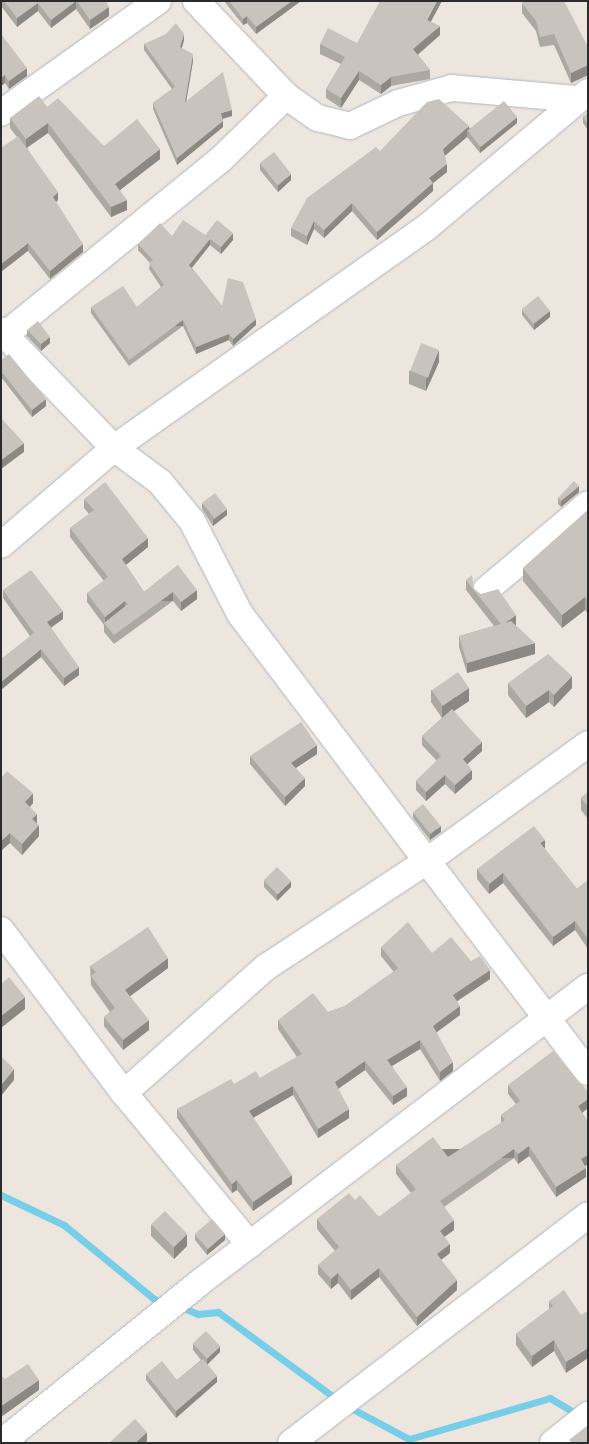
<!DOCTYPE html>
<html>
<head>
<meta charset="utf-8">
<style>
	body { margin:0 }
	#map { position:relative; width:589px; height:1444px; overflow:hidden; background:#ece6de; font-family:Rubik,sans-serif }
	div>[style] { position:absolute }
	.stream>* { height:7px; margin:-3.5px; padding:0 3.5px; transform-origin:3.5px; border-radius:3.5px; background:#77cee9 }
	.roads { filter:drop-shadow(0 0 1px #b2b5be) drop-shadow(0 0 1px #b2b5be) }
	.minor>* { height:26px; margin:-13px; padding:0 13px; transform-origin:13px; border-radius:13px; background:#fff }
	.wall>* { inset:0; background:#aca9a3 }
	.shaded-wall>* { inset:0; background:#8c8984; transform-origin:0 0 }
	.building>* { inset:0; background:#c8c4bd; transform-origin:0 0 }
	span { translate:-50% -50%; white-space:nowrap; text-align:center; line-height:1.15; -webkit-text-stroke:4px #fff; paint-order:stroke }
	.frame { position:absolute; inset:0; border:2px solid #2b2b2b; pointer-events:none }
</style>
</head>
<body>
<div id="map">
	<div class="stream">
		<i style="left:1px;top:1195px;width:70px;rotate:25.5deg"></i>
		<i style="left:64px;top:1225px;width:117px;rotate:39.4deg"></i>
		<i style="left:154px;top:1299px;width:10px;rotate:17deg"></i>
		<i style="left:179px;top:1306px;width:21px;rotate:23deg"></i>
		<i style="left:198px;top:1314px;width:20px;rotate:-6deg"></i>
		<i style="left:218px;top:1312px;width:149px;rotate:36.3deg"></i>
		<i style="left:347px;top:1406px;width:70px;rotate:28deg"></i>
		<i style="left:409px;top:1439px;width:147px;rotate:-16.2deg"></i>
		<i style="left:550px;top:1398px;width:35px;rotate:31deg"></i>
	</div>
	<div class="roads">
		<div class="minor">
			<i style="left:196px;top:1px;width:131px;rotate:46.5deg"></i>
			<i style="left:286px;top:96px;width:39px;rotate:35deg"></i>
			<i style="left:318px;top:118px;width:33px;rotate:14deg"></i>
			<i style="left:350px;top:126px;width:53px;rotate:-25.6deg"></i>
			<i style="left:398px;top:103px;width:56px;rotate:-15.5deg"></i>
			<i style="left:452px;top:88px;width:126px;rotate:5deg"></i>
			<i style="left:1px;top:113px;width:193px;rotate:-35.5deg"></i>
			<i style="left:1px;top:331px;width:163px;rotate:46deg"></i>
			<i style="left:114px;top:448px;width:57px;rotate:36.5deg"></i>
			<i style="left:160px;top:482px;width:50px;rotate:50.6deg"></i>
			<i style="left:192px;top:521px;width:105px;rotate:62.7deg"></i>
			<i style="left:240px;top:614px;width:310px;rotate:52.9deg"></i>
			<i style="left:427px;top:861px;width:193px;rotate:146.6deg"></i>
			<i style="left:266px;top:967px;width:190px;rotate:138.4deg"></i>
			<i style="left:1px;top:338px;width:284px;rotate:-39.1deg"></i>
			<i style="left:221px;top:159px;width:91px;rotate:-44.1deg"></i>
			<i style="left:1px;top:545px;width:149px;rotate:-40.6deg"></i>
			<i style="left:114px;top:448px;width:383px;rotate:-35.2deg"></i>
			<i style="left:427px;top:227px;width:210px;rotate:-40deg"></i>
			<i style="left:486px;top:590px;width:133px;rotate:-40.1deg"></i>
			<i style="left:588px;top:744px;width:199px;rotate:144deg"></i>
			<i style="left:427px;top:861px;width:265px;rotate:52.7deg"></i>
			<i style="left:1px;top:930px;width:204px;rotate:53deg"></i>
			<i style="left:124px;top:1093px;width:197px;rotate:50.3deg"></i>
			<i style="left:1px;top:1443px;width:255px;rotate:-38.9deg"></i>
			<i style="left:199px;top:1283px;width:489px;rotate:-37.3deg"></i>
			<i style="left:291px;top:1443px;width:374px;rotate:-37.5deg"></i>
			<i style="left:553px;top:1443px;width:45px;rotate:-38.7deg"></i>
		</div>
	</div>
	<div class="wall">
		<i style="clip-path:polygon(1px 1px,106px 1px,109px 16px,90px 29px,76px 9px,51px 28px,38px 11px,17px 27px,1px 6px)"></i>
		<i style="clip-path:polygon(224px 1px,301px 1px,256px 34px,247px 23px,243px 25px)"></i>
		<i style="clip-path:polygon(522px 3px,588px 47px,588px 75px,571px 83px,554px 45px,540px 47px,536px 31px,522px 13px)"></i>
		<i style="clip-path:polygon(431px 22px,440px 35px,418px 55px,430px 70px,430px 79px,391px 86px,381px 94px,359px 80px,341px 108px,326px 98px,326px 89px,341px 64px,320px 54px,320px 44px,357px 43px)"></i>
		<i style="clip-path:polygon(1px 34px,27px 76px,9px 89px,5px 83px,1px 86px)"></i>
		<i style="clip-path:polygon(184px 40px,182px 48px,193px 61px,186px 101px,232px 116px,223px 119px,223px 127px,177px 165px,153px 109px,153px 103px,172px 89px,144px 50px,144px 44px)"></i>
		<i style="clip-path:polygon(47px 107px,104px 146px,160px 159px,120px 190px,127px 210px,111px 217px,48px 133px,27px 148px,58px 200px,56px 202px,83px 252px,50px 279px,28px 251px,17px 137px,10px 128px,10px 118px)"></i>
		<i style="clip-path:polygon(588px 113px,588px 130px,583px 123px,583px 117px)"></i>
		<i style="clip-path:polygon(517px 123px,480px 153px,467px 137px,445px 156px,447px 172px,433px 183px,433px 191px,377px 240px,352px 211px,324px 238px,314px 229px,307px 245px,291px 236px,291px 228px,380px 151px,469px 128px)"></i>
		<i style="clip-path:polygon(260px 163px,291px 180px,278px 192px,260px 170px)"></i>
		<i style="clip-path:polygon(206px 235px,233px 240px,221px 254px,210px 245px,192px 268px,222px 306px,256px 325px,233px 346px,229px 340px,196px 354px,183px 326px,129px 366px,91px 313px,91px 307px,137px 307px,161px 287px,149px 269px,150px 263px,138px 250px,138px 244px,172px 236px)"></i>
		<i style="clip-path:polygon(522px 309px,550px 317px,534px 330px,522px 315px)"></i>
		<i style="clip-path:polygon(27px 330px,50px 343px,41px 351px,27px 336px)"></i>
		<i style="clip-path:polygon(1px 360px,46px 406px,32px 417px,1px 377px)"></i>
		<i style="clip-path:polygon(439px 362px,426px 391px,409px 384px,409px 371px)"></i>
		<i style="clip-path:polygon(579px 492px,561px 507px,558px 504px,558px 498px)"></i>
		<i style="clip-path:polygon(84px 499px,148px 547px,126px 565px,144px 592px,178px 565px,197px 599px,181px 611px,173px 601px,114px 644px,104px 632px,104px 625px,87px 602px,87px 593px,104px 581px,70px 537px,70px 528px,89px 514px,84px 508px)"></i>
		<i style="clip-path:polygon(202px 503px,227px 515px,213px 526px,202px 509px)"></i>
		<i style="clip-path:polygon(588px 510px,588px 614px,585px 610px,562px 628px,523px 581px,523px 568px)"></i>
		<i style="clip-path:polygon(466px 580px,474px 589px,516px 625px,515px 626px,535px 654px,467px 673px,459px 647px,459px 636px,494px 626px,466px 590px)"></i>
		<i style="clip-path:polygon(3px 590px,63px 619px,51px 628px,79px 675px,64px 686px,41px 657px,30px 636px,3px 598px)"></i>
		<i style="clip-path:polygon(508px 683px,572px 688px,554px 707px,549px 702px,526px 718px,508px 695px)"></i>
		<i style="clip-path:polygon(431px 690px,469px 701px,454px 711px,482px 751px,467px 764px,472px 779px,455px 794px,445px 784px,426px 801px,416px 790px,416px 781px,437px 761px,422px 745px,422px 736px,442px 718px,431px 702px)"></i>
		<i style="clip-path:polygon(317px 754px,296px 768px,305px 786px,285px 806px,250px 764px,250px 756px)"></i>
		<i style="clip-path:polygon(1px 778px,33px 803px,30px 807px,37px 823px,39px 836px,22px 855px,10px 843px)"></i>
		<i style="clip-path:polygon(588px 792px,588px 819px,581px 810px,581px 798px)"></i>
		<i style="clip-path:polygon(413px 812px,441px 832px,430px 840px,413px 818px)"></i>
		<i style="clip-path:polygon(545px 849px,577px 889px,588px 880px,588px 949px,575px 930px,553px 946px,503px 883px,489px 894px,477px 879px,477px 869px)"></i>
		<i style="clip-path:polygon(264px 881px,291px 887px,277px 901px,264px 887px)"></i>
		<i style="clip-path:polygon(381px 947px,432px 953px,471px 961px,490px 979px,457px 1001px,460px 1015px,436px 1032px,453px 1071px,440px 1081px,420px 1049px,392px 1066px,407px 1096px,393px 1105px,365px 1070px,338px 1089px,349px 1118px,318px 1138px,293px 1095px,253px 1118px,292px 1184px,253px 1211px,237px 1190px,232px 1193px,177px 1118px,177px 1109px,234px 1084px,260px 1078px,297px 1057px,278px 1029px,278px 1020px,328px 1012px,345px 1006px,394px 972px,381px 956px)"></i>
		<i style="clip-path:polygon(90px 966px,168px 968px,130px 996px,149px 1030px,123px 1050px,104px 1026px,104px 1017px,110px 1012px,91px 985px)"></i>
		<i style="clip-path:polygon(508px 1085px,588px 1108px,582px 1113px,588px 1122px,588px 1164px,585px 1166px,586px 1177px,556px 1197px,529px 1156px,518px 1164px,514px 1158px,444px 1207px,454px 1230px,444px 1237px,450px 1253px,441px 1260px,457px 1290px,417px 1326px,379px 1277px,351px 1300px,338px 1283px,331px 1289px,318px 1274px,318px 1265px,335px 1251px,317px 1229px,317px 1219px,355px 1200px,379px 1217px,411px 1193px,396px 1174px,396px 1165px,448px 1157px,501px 1123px,501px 1115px,516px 1104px,508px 1094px)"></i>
		<i style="clip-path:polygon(151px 1224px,187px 1246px,174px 1259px,151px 1236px)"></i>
		<i style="clip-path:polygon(195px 1234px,225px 1240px,207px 1255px,195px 1240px)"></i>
		<i style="clip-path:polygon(549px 1301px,581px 1315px,566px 1373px,554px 1351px,532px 1367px,516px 1345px,516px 1334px,549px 1309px)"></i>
		<i style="clip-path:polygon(193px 1344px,220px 1352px,207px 1364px,217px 1382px,176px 1418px,146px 1380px,146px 1374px,177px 1380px,201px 1360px,193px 1350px)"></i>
	</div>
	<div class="shaded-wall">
		<i style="clip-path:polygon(76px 1px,76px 9px,51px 28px,51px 20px)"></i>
		<i style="clip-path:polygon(292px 1px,301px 1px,256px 34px,256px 27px)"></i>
		<i style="clip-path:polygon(437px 1px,442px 1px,427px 29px,427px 20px)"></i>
		<i style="clip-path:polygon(38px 3px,38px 11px,17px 27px,17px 18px)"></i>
		<i style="clip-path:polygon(109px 7px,109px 16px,90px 29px,90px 20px)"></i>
		<i style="clip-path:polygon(247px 16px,247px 23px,243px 25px,243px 19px)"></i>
		<i style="clip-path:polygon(440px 26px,440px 35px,413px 58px,413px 49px)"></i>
		<i style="clip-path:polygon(184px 34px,184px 40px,180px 53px,180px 47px)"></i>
		<i style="clip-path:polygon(193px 54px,193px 61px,185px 109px,185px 102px)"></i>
		<i style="clip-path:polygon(588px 65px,588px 75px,571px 83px,571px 73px)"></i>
		<i style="clip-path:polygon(27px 68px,27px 76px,9px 89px,9px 81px)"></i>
		<i style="clip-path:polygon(359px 71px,359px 80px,341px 108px,341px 98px)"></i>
		<i style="clip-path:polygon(5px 75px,5px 83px,1px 86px,1px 78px)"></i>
		<i style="clip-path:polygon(391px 77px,391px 86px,381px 94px,381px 85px)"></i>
		<i style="clip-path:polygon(232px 110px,232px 116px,221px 119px,221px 113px)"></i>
		<i style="clip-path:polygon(517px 117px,517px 123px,480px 153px,480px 146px)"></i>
		<i style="clip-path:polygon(223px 121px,223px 127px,177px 165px,177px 158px)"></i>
		<i style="clip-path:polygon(48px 123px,48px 133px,26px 148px,26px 139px)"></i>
		<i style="clip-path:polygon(469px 126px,469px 134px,467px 130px,467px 137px,443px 157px,443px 149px)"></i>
		<i style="clip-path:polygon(160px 149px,160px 159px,115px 194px,115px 184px)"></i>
		<i style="clip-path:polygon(447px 164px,447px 172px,433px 183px,433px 191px,377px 240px,377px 232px,429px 178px)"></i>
		<i style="clip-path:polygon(291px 174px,291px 180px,278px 192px,278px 186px)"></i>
		<i style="clip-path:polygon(58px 192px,58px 200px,53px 205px,53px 197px)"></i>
		<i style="clip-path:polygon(127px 200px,127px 210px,111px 217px,111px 207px)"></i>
		<i style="clip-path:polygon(352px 203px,352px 211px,324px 238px,324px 230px)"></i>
		<i style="clip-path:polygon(314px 221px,314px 229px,307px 245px,307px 236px)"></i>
		<i style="clip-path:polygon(233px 233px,233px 240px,221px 254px,221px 247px)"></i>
		<i style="clip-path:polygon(210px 239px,210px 245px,189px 271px,189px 265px)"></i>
		<i style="clip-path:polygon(28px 243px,28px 251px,1px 272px,1px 264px)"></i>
		<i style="clip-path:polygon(83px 244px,83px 252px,50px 279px,50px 271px)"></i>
		<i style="clip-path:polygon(550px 311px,550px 317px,534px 330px,534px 323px)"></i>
		<i style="clip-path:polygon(256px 319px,256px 325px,233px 346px,233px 339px)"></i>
		<i style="left:183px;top:320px;width:6px;height:67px;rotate:90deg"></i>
		<i style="clip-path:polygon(229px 334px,229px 340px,196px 354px,196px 347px)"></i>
		<i style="clip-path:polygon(50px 337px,50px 343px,41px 351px,41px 344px)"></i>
		<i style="clip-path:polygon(439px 350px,439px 362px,426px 391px,426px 379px)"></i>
		<i style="clip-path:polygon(46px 399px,46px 406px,32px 417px,32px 410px)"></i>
		<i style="clip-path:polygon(24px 443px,24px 452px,1px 469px,1px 460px)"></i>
		<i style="clip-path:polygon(579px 486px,579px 492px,561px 507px,561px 501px)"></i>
		<i style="clip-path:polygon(227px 509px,227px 515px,213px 526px,213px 520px)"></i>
		<i style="clip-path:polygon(148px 538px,148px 547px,122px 568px,122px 559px)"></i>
		<i style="clip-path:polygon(197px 590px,197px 599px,181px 611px,181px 602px)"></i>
		<i style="left:173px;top:592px;width:9px;height:73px;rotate:90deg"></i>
		<i style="clip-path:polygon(585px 597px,585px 610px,562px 628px,562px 615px)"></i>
		<i style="clip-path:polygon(125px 601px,125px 610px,105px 623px,105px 617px)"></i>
		<i style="clip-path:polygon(63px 611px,63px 619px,47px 630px,47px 622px)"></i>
		<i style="clip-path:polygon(516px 615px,516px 625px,505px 633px,505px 623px)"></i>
		<i style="clip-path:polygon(535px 643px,535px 654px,467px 673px,467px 663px)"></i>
		<i style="clip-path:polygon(41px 649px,41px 657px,1px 690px,1px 682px)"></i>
		<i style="clip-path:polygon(79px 667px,79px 675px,64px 686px,64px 678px)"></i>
		<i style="clip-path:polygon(572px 676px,572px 688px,554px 707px,554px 695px)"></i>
		<i style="clip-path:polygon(469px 688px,469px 701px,442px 719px,442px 706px)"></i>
		<i style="clip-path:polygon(549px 690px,549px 702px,526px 718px,526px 706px)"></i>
		<i style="clip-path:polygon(482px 742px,482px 751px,463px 768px,463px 759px)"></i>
		<i style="clip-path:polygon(317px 745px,317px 754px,291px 771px,291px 763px)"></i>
		<i style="clip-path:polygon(472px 770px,472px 779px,455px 794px,455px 785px)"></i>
		<i style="clip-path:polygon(445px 775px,445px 784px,426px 801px,426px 792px)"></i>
		<i style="clip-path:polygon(305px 778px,305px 786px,285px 806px,285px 797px)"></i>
		<i style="clip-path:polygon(33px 793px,33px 803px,25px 813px,25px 802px)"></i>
		<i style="clip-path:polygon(37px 814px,37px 824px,32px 819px)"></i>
		<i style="clip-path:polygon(39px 825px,39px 836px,22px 855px,22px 844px)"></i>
		<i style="clip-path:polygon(441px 826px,441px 832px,430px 840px,430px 834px)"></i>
		<i style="clip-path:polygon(10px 833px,10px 843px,1px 851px,1px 841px)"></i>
		<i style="clip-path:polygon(545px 840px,545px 849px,540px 843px)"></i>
		<i style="clip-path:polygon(503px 873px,503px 883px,489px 894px,489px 884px)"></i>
		<i style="clip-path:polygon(291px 881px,291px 887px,277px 901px,277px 894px)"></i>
		<i style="clip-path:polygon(575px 921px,575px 930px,553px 946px,553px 937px)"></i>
		<i style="clip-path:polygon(168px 958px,168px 968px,125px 1000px,125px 990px)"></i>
		<i style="clip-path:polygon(490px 970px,490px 979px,453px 1004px,453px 995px)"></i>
		<i style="clip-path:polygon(25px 997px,25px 1009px,1px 1028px,1px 1016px)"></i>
		<i style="clip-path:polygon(460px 1006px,460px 1015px,433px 1035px,433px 1026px)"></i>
		<i style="clip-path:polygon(149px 1020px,149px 1030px,123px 1050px,123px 1040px)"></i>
		<i style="clip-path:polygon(420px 1040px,420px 1049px,387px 1069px,387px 1060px)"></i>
		<i style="clip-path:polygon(365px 1061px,365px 1070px,335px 1091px,335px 1082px)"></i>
		<i style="clip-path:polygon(453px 1062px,453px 1071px,440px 1081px,440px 1072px)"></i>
		<i style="clip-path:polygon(14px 1069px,14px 1080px,1px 1096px,1px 1085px)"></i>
		<i style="clip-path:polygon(293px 1086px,293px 1095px,249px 1120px,249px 1111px)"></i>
		<i style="clip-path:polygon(407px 1087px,407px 1096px,393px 1105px,393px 1096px)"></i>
		<i style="clip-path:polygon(588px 1099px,588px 1108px,578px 1116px,578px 1106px)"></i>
		<i style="clip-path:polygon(349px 1109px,349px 1118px,318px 1138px,318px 1129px)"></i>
		<i style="clip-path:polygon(529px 1146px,529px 1156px,518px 1164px,518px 1154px)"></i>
		<i style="left:514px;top:1149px;width:9px;height:90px;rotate:90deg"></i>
		<i style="clip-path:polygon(588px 1155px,588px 1164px,581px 1169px,581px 1159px)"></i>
		<i style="clip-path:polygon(586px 1168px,586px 1177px,556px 1197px,556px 1187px)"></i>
		<i style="clip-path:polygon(292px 1175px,292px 1184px,253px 1211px,253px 1202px)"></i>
		<i style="clip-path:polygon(237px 1180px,237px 1190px,232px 1193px,232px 1184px)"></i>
		<i style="clip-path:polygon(454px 1220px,454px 1230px,440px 1240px,440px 1231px)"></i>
		<i style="clip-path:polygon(187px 1234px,187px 1246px,174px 1259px,174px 1247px)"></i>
		<i style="clip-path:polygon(225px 1234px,225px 1240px,207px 1255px,207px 1249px)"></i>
		<i style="clip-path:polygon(450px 1244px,450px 1253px,437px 1263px,437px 1254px)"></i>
		<i style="clip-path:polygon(379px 1268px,379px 1277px,351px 1300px,351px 1290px)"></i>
		<i style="clip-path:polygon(338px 1273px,338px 1283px,331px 1289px,331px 1279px)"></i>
		<i style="clip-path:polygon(457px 1280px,457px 1290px,417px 1326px,417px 1317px)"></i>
		<i style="clip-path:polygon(554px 1340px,554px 1351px,532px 1367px,532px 1356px)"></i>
		<i style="clip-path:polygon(220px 1346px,220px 1352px,207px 1365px,207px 1359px)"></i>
		<i style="clip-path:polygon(588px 1348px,588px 1358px,566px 1373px,566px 1362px)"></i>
		<i style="clip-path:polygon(217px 1376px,217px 1382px,176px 1418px,176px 1411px)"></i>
		<i style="clip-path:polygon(39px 1380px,39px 1390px,1px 1417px,1px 1406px)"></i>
		<i style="clip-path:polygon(147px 1432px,147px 1441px,145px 1443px,135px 1443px)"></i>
	</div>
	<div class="building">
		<i style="clip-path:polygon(4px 1px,76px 1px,51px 20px,38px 3px,17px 18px)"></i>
		<i style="clip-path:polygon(77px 1px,106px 1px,109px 7px,90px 20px)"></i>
		<i style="clip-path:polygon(229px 1px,292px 1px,256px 27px,247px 16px,243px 19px)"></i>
		<i style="clip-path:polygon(380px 1px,437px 1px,427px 20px,440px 26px,413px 49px,430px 70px,391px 77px,381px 85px,359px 71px,341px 98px,326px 89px,345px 57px,320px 44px,328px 28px,357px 43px)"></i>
		<i style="clip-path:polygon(524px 1px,564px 1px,588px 47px,588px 65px,571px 73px,554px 34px,540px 37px,536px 21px,522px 3px)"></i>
		<i style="clip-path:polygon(176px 23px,184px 34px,180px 47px,193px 54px,185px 102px,223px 72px,232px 110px,221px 113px,223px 121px,177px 158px,153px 103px,175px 87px,144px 44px,166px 34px)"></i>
		<i style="clip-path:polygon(1px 34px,27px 68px,9px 81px,5px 75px,1px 78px)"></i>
		<i style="clip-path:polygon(39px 96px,47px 107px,58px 98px,104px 146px,137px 119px,160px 149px,115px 184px,127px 200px,111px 207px,48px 123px,26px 139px,10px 118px)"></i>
		<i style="clip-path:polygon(439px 99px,469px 126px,443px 149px,447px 164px,429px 178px,433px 183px,377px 232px,352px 203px,324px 230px,314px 221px,307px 236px,291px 228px,307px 198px,376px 147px,380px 151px,427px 102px)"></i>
		<i style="left:504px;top:101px;width:21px;height:47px;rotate:51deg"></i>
		<i style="clip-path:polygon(588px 113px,588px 124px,583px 117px)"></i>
		<i style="clip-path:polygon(18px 136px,58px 192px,53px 197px,83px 244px,50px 271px,28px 243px,1px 264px,1px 148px)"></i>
		<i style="left:274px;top:152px;width:28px;height:18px;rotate:52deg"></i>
		<i style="clip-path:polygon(183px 220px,210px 238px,206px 234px,217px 220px,233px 233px,221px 247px,210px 239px,189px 265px,222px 306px,228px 278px,243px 282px,256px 319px,233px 339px,229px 334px,196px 347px,183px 320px,129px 360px,91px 307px,123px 286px,137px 307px,164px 285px,149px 263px,153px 260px,138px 244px,160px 223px,172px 236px)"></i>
		<i style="left:538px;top:296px;width:19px;height:21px;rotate:51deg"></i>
		<i style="clip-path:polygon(38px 321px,50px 337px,41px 344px,27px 330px)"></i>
		<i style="left:421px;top:343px;width:19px;height:30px;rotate:21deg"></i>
		<i style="clip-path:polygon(9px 354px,46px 399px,32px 410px,1px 371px,1px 360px)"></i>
		<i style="clip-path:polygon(1px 418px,24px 443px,1px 460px)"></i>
		<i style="clip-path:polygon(574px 481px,579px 486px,561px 501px,558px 498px)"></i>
		<i style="clip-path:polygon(105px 482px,148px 538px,122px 559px,144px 592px,178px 565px,197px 590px,181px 602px,173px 592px,114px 635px,104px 623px,128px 604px,125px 601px,105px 617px,87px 593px,108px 577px,70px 528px,94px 510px,84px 499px)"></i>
		<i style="left:215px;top:493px;width:20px;height:16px;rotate:53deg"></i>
		<i style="clip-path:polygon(588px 510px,588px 601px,585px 597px,562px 615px,523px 568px)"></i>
		<i style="clip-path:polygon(31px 570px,63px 611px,47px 622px,79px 667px,64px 678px,41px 649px,1px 682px,1px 659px,34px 633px,3px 590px)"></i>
		<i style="clip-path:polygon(472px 575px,474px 589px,481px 594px,498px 589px,516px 615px,505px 623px,511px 621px,535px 643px,467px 663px,459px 636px,501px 624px,466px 580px)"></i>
		<i style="clip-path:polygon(548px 654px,572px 676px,554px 695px,549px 690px,526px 706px,508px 683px)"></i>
		<i style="left:458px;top:672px;width:19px;height:32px;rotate:55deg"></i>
		<i style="clip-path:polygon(452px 709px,482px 742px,463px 759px,472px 770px,455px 785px,445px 775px,426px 792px,416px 781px,441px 756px,422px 736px)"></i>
		<i style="clip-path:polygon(301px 722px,317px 745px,291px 763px,305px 778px,285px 797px,250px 756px)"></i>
		<i style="clip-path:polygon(7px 771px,33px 793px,25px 802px,37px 814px,32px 819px,39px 825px,22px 844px,10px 833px,1px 841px,1px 778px)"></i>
		<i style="clip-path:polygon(588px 792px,588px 807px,581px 798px)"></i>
		<i style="left:423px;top:804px;width:28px;height:13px;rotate:51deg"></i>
		<i style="clip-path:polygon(534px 826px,545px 840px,540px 843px,577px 889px,588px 880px,588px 939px,575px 921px,553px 937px,503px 873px,489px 884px,477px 869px)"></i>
		<i style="left:277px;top:867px;width:20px;height:19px;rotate:45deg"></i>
		<i style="clip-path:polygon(408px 922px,432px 953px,451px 937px,471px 961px,480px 956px,490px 970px,453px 995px,460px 1006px,433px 1026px,453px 1062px,440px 1072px,420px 1040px,387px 1060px,407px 1087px,393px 1096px,365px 1061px,335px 1082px,349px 1109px,318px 1129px,293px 1086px,249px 1111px,292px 1175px,253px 1202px,237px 1180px,232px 1184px,177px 1109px,231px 1079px,234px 1084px,256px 1071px,260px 1078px,302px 1054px,278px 1020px,313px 993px,328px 1012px,345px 1006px,398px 968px,381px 947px)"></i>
		<i style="clip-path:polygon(148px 927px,168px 958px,125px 990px,149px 1020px,123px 1040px,104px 1017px,115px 1008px,91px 976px,96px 972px,90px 966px)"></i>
		<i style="clip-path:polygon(9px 977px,25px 997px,1px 1016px,1px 984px)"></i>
		<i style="clip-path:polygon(553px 1051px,588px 1092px,588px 1099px,578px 1106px,588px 1122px,588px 1155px,581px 1159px,586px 1168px,556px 1187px,529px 1146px,518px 1154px,514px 1149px,440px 1201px,454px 1220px,440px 1231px,450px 1244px,437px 1254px,457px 1280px,417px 1317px,379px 1268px,351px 1290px,338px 1273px,331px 1279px,318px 1265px,339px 1247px,317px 1219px,349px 1193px,355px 1200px,360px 1195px,379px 1217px,416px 1189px,396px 1165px,433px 1137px,448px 1157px,505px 1120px,501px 1115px,520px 1101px,508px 1085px)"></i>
		<i style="clip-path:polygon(1px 1056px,14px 1069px,1px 1085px)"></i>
		<i style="left:165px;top:1211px;width:32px;height:19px;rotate:46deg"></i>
		<i style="left:212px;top:1219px;width:20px;height:23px;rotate:49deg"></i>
		<i style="clip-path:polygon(564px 1290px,581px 1315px,588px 1311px,588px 1348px,566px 1362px,554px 1340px,532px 1356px,516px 1334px,553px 1306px,549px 1301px)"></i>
		<i style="left:206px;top:1331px;width:21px;height:18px;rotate:47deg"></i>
		<i style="clip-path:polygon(203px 1359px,217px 1376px,176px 1411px,146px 1374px,162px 1361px,177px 1380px)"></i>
		<i style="clip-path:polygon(28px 1364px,39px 1380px,1px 1406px,1px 1375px,5px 1379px)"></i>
		<i style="clip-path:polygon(135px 1419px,147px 1432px,135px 1443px,109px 1443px)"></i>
		<i style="clip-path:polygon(588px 1425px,588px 1443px,572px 1443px,569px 1440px)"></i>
	</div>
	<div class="frame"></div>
</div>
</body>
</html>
